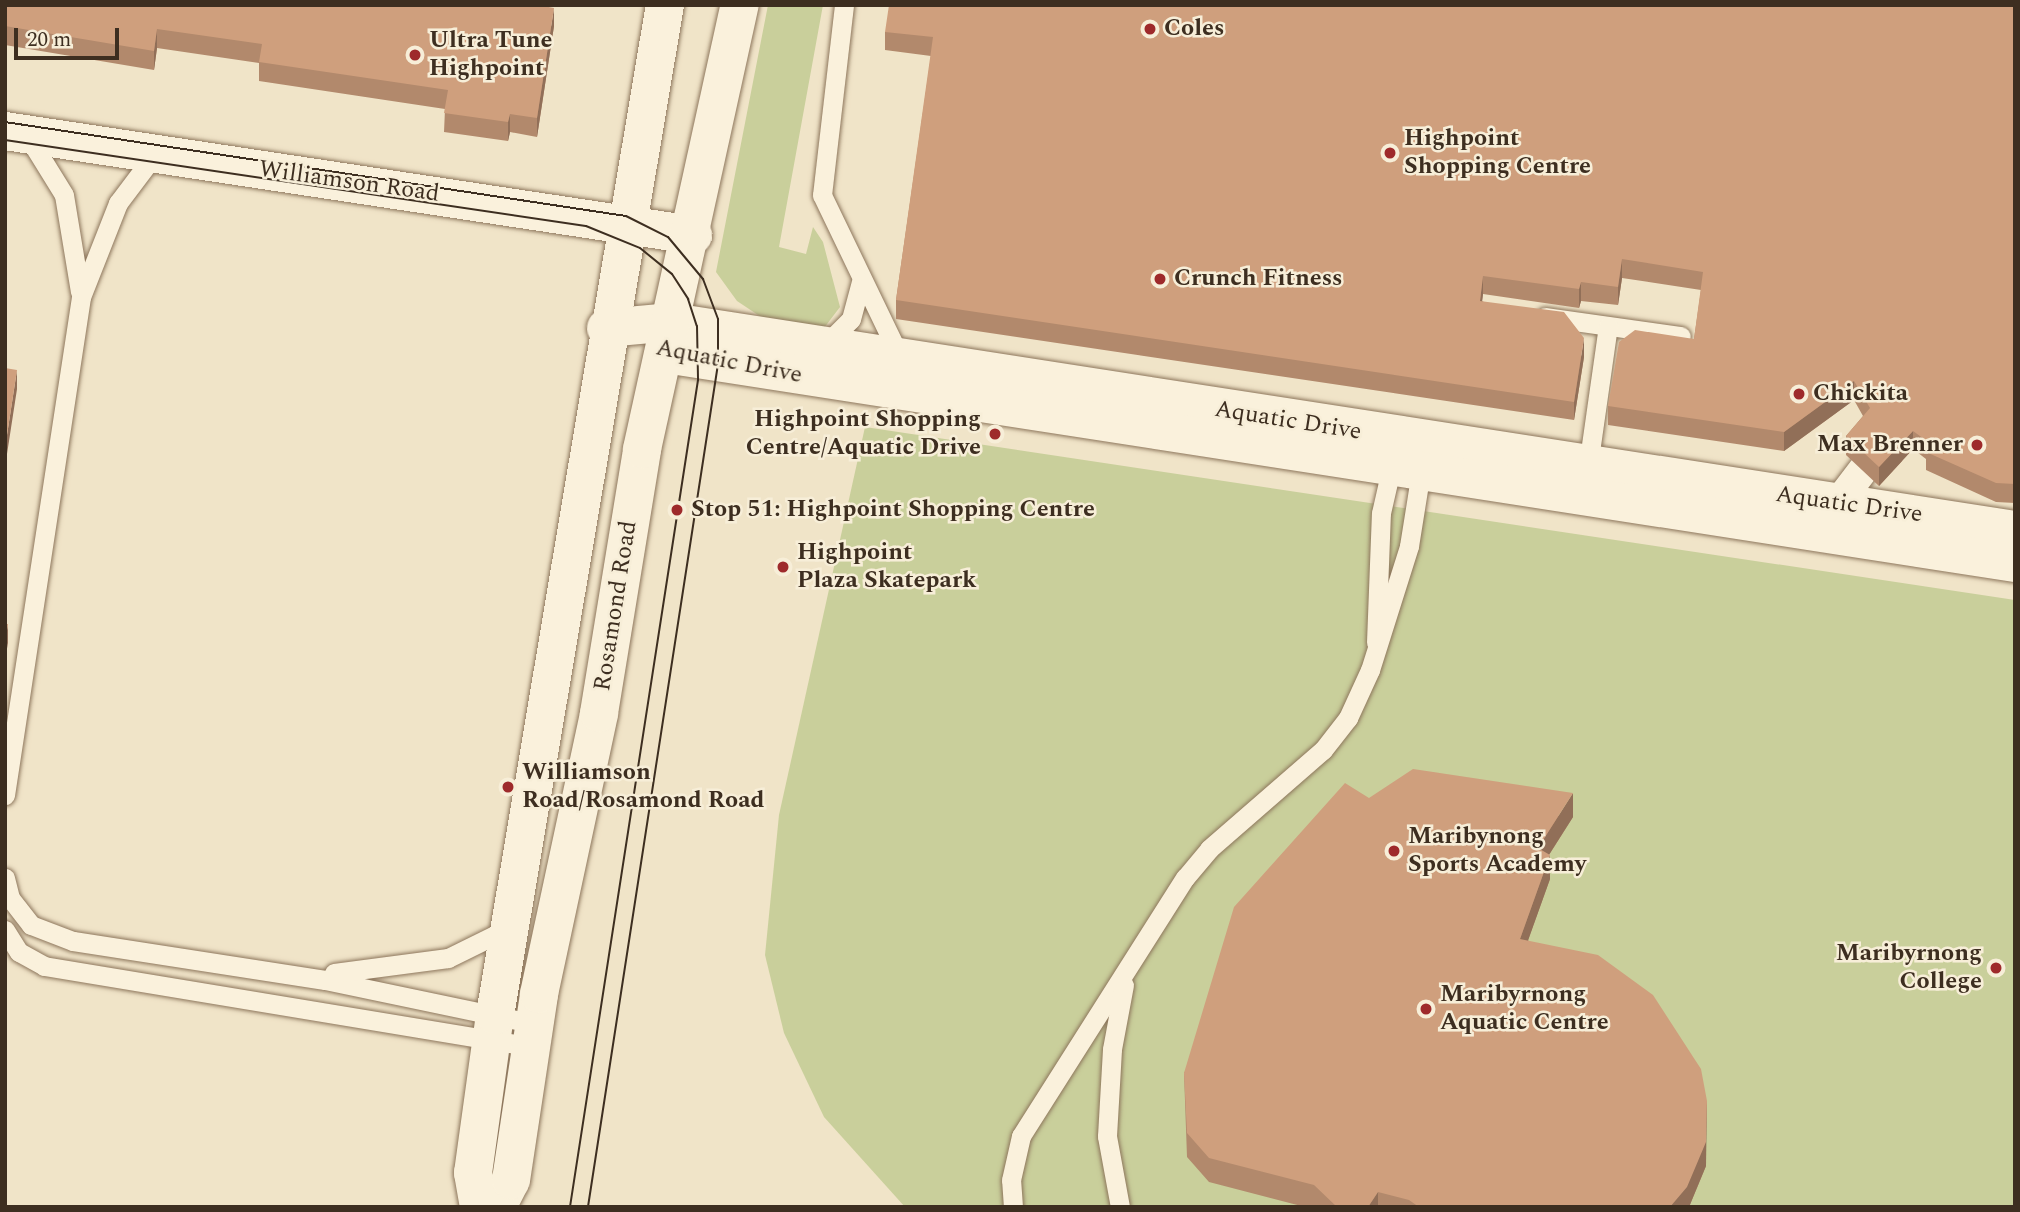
<!DOCTYPE html>
<html>
<head>
<meta charset="utf-8">
<style>
	body { margin:0 }
	#map { position:relative; width:2020px; height:1212px; overflow:hidden; background:#f0e4c8; font-family:Spectral,serif }
	div>[style] { position:absolute }
	.green>* { inset:0; background:#c9cf9b }
	.roads { filter:drop-shadow(0 0 2px #8d765c) drop-shadow(0 0 2px #8d765c) }
	.service>* { height:19px; margin:-9.5px; padding:0 9.5px; transform-origin:9.5px; border-radius:9.5px; background:#faf1dc }
	.pedestrian>* { height:30px; margin:-15px; padding:0 15px; transform-origin:15px; border-radius:15px; background:#faf1dc }
	.minor>* { height:38px; margin:-19px; padding:0 19px; transform-origin:19px; border-radius:19px; background:#faf1dc }
	.tertiary>* { height:38px; margin:-19px; padding:0 19px; transform-origin:19px; border-radius:19px; background:#faf1dc }
	.tram>* { height:2px; margin:-1px; padding:0 1px; transform-origin:1px; border-radius:1px; background:#3d2e20 }
	.wall>* { inset:0; background:#b2896c }
	.shaded-wall>* { inset:0; background:#916f58 }
	.building>* { inset:0; background:#cf9f7d }
	.dots>* { width:19px; height:19px; translate:-50% -50%; box-sizing:border-box; border:4px solid #f7eed8; border-radius:50% }
	span { translate:-50% -50%; white-space:nowrap; text-align:center; line-height:1.15; -webkit-text-stroke:5px #f7eed8; paint-order:stroke }
	.poi-label { font-size:24px; color:#3d2e20; font-weight:700 }
	.left { translate:0 -50%; text-align:left }
	.right { translate:-100% -50%; text-align:right }
	.street-label { font-size:24px; color:#3d2e20 }
	.frame { position:absolute; inset:0; border:7px solid #3d2e20; pointer-events:none }
	.scale { position:absolute; left:14px; top:28px; width:105px; height:32px; box-sizing:border-box; border:4px solid #3d2e20; border-top:0; padding-left:9px; font-size:21px; line-height:24px; white-space:nowrap; color:#3d2e20; -webkit-text-stroke:5px #f7eed8; paint-order:stroke }
</style>
</head>
<body>
<div id="map">
	<div class="green">
		<i style="clip-path:polygon(768px 5px,823px 5px,779px 247px,806px 254px,813px 227px,823px 242px,840px 307px,824px 328px,761px 317px,737px 301px,716px 272px)"></i>
		<i style="clip-path:polygon(865px 427px,2015px 600px,2015px 1207px,905px 1207px,824px 1117px,784px 1033px,765px 955px,779px 815px)"></i>
	</div>
	<div class="roads">
		<div class="service">
			<i style="left:844px;top:5px;width:191px;rotate:96.6deg"></i>
			<i style="left:822px;top:195px;width:178px;rotate:64.3deg"></i>
			<i style="left:27px;top:135px;width:70px;rotate:58.3deg"></i>
			<i style="left:64px;top:195px;width:98px;rotate:80.6deg"></i>
			<i style="left:1545px;top:317px;width:137px;rotate:8deg"></i>
			<i style="left:826px;top:344px;width:35px;rotate:-45deg"></i>
			<i style="left:851px;top:319px;width:38px;rotate:-75deg"></i>
			<i style="left:1588px;top:466px;width:141px;rotate:-81.9deg"></i>
			<i style="left:1376px;top:642px;width:129px;rotate:-87.8deg"></i>
			<i style="left:1381px;top:513px;width:54px;rotate:-77.2deg"></i>
			<i style="left:5px;top:795px;width:504px;rotate:-81.32deg"></i>
			<i style="left:81px;top:297px;width:101px;rotate:-68.5deg"></i>
			<i style="left:118px;top:203px;width:61px;rotate:-52.9deg"></i>
			<i style="left:5px;top:878px;width:21px;rotate:76deg"></i>
			<i style="left:10px;top:898px;width:34px;rotate:52deg"></i>
			<i style="left:31px;top:925px;width:45px;rotate:20.9deg"></i>
			<i style="left:73px;top:941px;width:255px;rotate:8.8deg"></i>
			<i style="left:325px;top:980px;width:215px;rotate:11.8deg"></i>
			<i style="left:5px;top:930px;width:26px;rotate:58deg"></i>
			<i style="left:19px;top:952px;width:29px;rotate:29deg"></i>
			<i style="left:44px;top:966px;width:494px;rotate:9.4deg"></i>
			<i style="left:334px;top:973px;width:115px;rotate:-7.5deg"></i>
			<i style="left:448px;top:958px;width:68px;rotate:-26.2deg"></i>
			<i style="left:1013px;top:1207px;width:27px;rotate:-94deg"></i>
			<i style="left:1011px;top:1180px;width:45px;rotate:-77.2deg"></i>
			<i style="left:1021px;top:1136px;width:306px;rotate:-57.6deg"></i>
			<i style="left:1185px;top:878px;width:38px;rotate:-50deg"></i>
			<i style="left:1209px;top:849px;width:151px;rotate:-41deg"></i>
			<i style="left:1323px;top:750px;width:41px;rotate:-52deg"></i>
			<i style="left:1348px;top:718px;width:53px;rotate:-65.4deg"></i>
			<i style="left:1370px;top:670px;width:130px;rotate:-72.5deg"></i>
			<i style="left:1409px;top:546px;width:82px;rotate:-80.9deg"></i>
			<i style="left:1120px;top:1207px;width:72px;rotate:-100.4deg"></i>
			<i style="left:1107px;top:1136px;width:87px;rotate:-86.7deg"></i>
			<i style="left:1112px;top:1049px;width:65px;rotate:-79.4deg"></i>
		</div>
		<div class="pedestrian">
			<i style="left:1837px;top:504px;width:43px;rotate:-52.6deg"></i>
		</div>
		<div class="minor">
			<i style="left:672px;top:322px;width:1359px;rotate:8.8deg"></i>
			<i style="left:665px;top:354px;width:1366px;rotate:8.8deg"></i>
		</div>
		<div class="tertiary">
			<i style="left:5px;top:131px;width:696px;rotate:8.6deg"></i>
			<i style="left:606px;top:328px;width:66px;rotate:-5.2deg"></i>
			<i style="left:479px;top:1207px;width:35px;rotate:-100deg"></i>
			<i style="left:473px;top:1173px;width:160px;rotate:-82.1deg"></i>
			<i style="left:495px;top:1015px;width:1024px;rotate:-80.45deg"></i>
			<i style="left:497px;top:1207px;width:30px;rotate:-63deg"></i>
			<i style="left:511px;top:1180px;width:188px;rotate:-81.4deg"></i>
			<i style="left:539px;top:994px;width:287px;rotate:-77.9deg"></i>
			<i style="left:599px;top:713px;width:267px;rotate:-80.7deg"></i>
			<i style="left:642px;top:449px;width:455px;rotate:-77.6deg"></i>
		</div>
	</div>
	<div class="tram">
		<i style="left:5px;top:122px;width:628px;rotate:8.61deg"></i>
		<i style="left:626px;top:216px;width:47px;rotate:26.6deg"></i>
		<i style="left:668px;top:237px;width:55px;rotate:50.2deg"></i>
		<i style="left:703px;top:279px;width:43px;rotate:69.4deg"></i>
		<i style="left:718px;top:319px;width:45px;rotate:90deg"></i>
		<i style="left:718px;top:364px;width:853px;rotate:98.77deg"></i>
		<i style="left:5px;top:140px;width:587px;rotate:8.42deg"></i>
		<i style="left:586px;top:226px;width:58px;rotate:22.2deg"></i>
		<i style="left:640px;top:248px;width:41px;rotate:39.1deg"></i>
		<i style="left:672px;top:274px;width:30px;rotate:57deg"></i>
		<i style="left:688px;top:299px;width:28px;rotate:72deg"></i>
		<i style="left:697px;top:326px;width:54px;rotate:88.9deg"></i>
		<i style="left:698px;top:380px;width:837px;rotate:98.8deg"></i>
	</div>
	<div class="wall">
		<i style="clip-path:polygon(5px 5px,554px 26px,537px 137px,510px 132px,508px 141px,444px 132px,445px 109px,259px 81px,259px 63px,157px 48px,154px 70px,5px 45px)"></i>
		<i style="clip-path:polygon(2015px 5px,2015px 503px,1996px 502px,1926px 470px,1926px 459px,1913px 449px,1879px 486px,1846px 455px,1846px 436px,1863px 416px,1854px 400px,1784px 451px,1608px 425px,1608px 406px,1694px 339px,1701px 290px,1622px 278px,1618px 305px,1581px 301px,1579px 308px,1483px 294px,1482px 301px,1584px 357px,1574px 420px,896px 319px,896px 300px,931px 56px,885px 50px,885px 32px)"></i>
		<i style="clip-path:polygon(1369px 798px,1573px 817px,1549px 855px,1550px 879px,1528px 940px,1706px 1166px,1689px 1207px,1305px 1207px,1209px 1182px,1187px 1157px,1184px 1073px)"></i>
	</div>
	<div class="shaded-wall">
		<i style="clip-path:polygon(554px 8px,554px 26px,537px 137px,537px 118px)"></i>
		<i style="clip-path:polygon(157px 29px,157px 48px,154px 70px,154px 51px)"></i>
		<i style="clip-path:polygon(510px 114px,510px 132px,508px 141px,508px 122px)"></i>
		<i style="clip-path:polygon(1622px 259px,1622px 278px,1618px 305px,1618px 287px)"></i>
		<i style="clip-path:polygon(1483px 276px,1483px 294px,1480px 319px,1480px 301px)"></i>
		<i style="clip-path:polygon(1581px 282px,1581px 301px,1579px 308px,1579px 289px)"></i>
		<i style="clip-path:polygon(1584px 338px,1584px 357px,1574px 420px,1574px 402px)"></i>
		<i style="clip-path:polygon(17px 370px,17px 389px,5px 467px,5px 448px)"></i>
		<i style="clip-path:polygon(1854px 381px,1854px 400px,1784px 451px,1784px 432px)"></i>
		<i style="clip-path:polygon(1913px 431px,1913px 449px,1879px 486px,1879px 467px)"></i>
		<i style="clip-path:polygon(8px 624px,8px 643px,5px 660px,5px 642px)"></i>
		<i style="clip-path:polygon(1573px 793px,1573px 817px,1538px 872px,1538px 848px)"></i>
		<i style="clip-path:polygon(1550px 855px,1550px 879px,1520px 963px,1520px 939px)"></i>
		<i style="clip-path:polygon(1707px 1101px,1706px 1166px,1689px 1207px,1670px 1207px)"></i>
		<i style="clip-path:polygon(1378px 1192px,1378px 1207px,1368px 1207px)"></i>
	</div>
	<div class="building">
		<i style="clip-path:polygon(5px 5px,538px 5px,554px 8px,537px 118px,510px 114px,508px 122px,444px 113px,448px 90px,259px 62px,262px 44px,157px 29px,154px 51px,5px 26px)"></i>
		<i style="clip-path:polygon(889px 5px,2015px 5px,2015px 484px,1996px 483px,1926px 452px,1931px 444px,1913px 431px,1879px 467px,1846px 436px,1870px 408px,1854px 381px,1784px 432px,1608px 406px,1619px 342px,1635px 330px,1694px 339px,1703px 272px,1622px 259px,1618px 287px,1581px 282px,1579px 289px,1483px 276px,1480px 301px,1564px 312px,1584px 338px,1574px 402px,896px 300px,933px 37px,885px 32px)"></i>
		<i style="clip-path:polygon(5px 368px,17px 370px,5px 448px)"></i>
		<i style="clip-path:polygon(5px 624px,8px 624px,5px 642px)"></i>
		<i style="clip-path:polygon(1413px 769px,1573px 793px,1538px 848px,1550px 855px,1520px 939px,1598px 955px,1653px 995px,1701px 1069px,1707px 1101px,1706px 1142px,1687px 1187px,1670px 1207px,1419px 1207px,1409px 1200px,1378px 1192px,1368px 1207px,1337px 1207px,1314px 1185px,1209px 1158px,1187px 1133px,1184px 1073px,1234px 907px,1345px 783px,1369px 798px)"></i>
	</div>
	<div class="dots">
		<i style="left:1150px;top:29px;background:#9e2a2b"></i>
		<i style="left:415px;top:55px;background:#9e2a2b"></i>
		<i style="left:1390px;top:153px;background:#9e2a2b"></i>
		<i style="left:1160px;top:279px;background:#9e2a2b"></i>
		<i style="left:1799px;top:394px;background:#9e2a2b"></i>
		<i style="left:995px;top:434px;background:#9e2a2b"></i>
		<i style="left:1977px;top:445px;background:#9e2a2b"></i>
		<i style="left:677px;top:510px;background:#9e2a2b"></i>
		<i style="left:783px;top:567px;background:#9e2a2b"></i>
		<i style="left:508px;top:787px;background:#9e2a2b"></i>
		<i style="left:1394px;top:851px;background:#9e2a2b"></i>
		<i style="left:1996px;top:968px;background:#9e2a2b"></i>
		<i style="left:1426px;top:1009px;background:#9e2a2b"></i>
	</div>
	<div class="poi-label">
		<span class="left" style="left:1164px;top:29px">Coles</span>
		<span class="left" style="left:429px;top:55px">Ultra Tune<br>Highpoint</span>
		<span class="left" style="left:1404px;top:153px">Highpoint<br>Shopping Centre</span>
		<span class="left" style="left:1174px;top:279px">Crunch Fitness</span>
		<span class="left" style="left:1813px;top:394px">Chickita</span>
		<span class="right" style="left:981px;top:434px">Highpoint Shopping<br>Centre/Aquatic Drive</span>
		<span class="right" style="left:1963px;top:445px">Max Brenner</span>
		<span class="left" style="left:691px;top:510px">Stop 51: Highpoint Shopping Centre</span>
		<span class="left" style="left:797px;top:567px">Highpoint<br>Plaza Skatepark</span>
		<span class="left" style="left:522px;top:787px">Williamson<br>Road/Rosamond Road</span>
		<span class="left" style="left:1408px;top:851px">Maribynong<br>Sports Academy</span>
		<span class="right" style="left:1982px;top:968px">Maribyrnong<br>College</span>
		<span class="left" style="left:1440px;top:1009px">Maribyrnong<br>Aquatic Centre</span>
	</div>
	<div class="street-label">
		<span style="left:349px;top:182px;rotate:8deg">Williamson Road</span>
		<span style="left:729px;top:362px;rotate:11deg">Aquatic Drive</span>
		<span style="left:1288px;top:421px;rotate:9deg">Aquatic Drive</span>
		<span style="left:1849px;top:505px;rotate:8deg">Aquatic Drive</span>
		<span style="left:616px;top:606px;rotate:-81deg">Rosamond Road</span>
	</div>
	<div class="frame"></div>
	<div class="scale">20 m</div>
</div>
</body>
</html>
